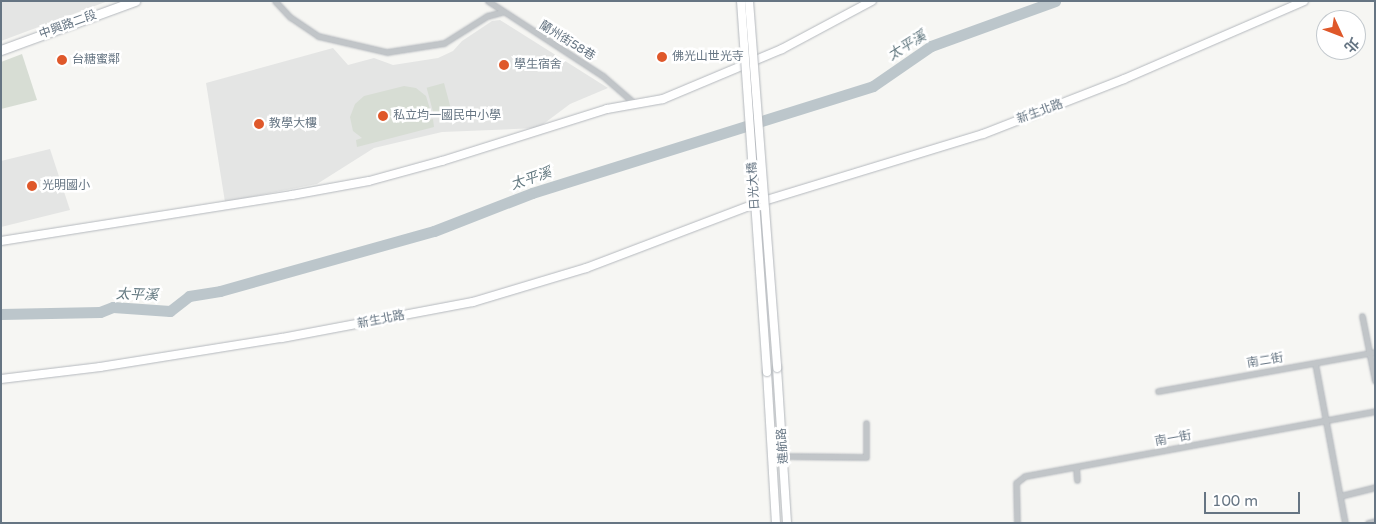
<!DOCTYPE html>
<html>
<head>
<meta charset="utf-8">
<style>
	body { margin:0 }
	#map { position:relative; width:1376px; height:524px; overflow:hidden; background:#f6f6f3; font-family:"Varela Round","Noto Sans TC",sans-serif }
	div>[style] { position:absolute }
	.built>* { inset:0; background:#e4e5e4 }
	.green>* { inset:0; background:#d7ddd4; transform-origin:0 0 }
	.river>* { height:11px; margin:-5.5px; padding:0 5.5px; transform-origin:5.5px; border-radius:5.5px; background:#bcc6cb }
	.roads { filter:drop-shadow(0 0 1px #b4b8bd) drop-shadow(0 0 1px #b4b8bd) }
	.street>* { height:5px; margin:-2.5px; padding:0 2.5px; transform-origin:2.5px; border-radius:2.5px; background:#c1c5c8 }
	.secondary>* { height:8px; margin:-4px; padding:0 4px; transform-origin:4px; border-radius:4px; background:#fff }
	.primary>* { height:9px; margin:-4.5px; padding:0 4.5px; transform-origin:4.5px; border-radius:4.5px; background:#fff }
	.bridges { filter:drop-shadow(0 0 1px #b4b8bd) drop-shadow(0 0 1px #b4b8bd) }
	.secondary-bridge>* { height:8px; margin:-4px; padding:0 4px; transform-origin:4px; border-radius:4px; background:#fff }
	.dots>* { width:14px; height:14px; translate:-50% -50%; box-sizing:border-box; border:2px solid #fff; border-radius:50% }
	span { translate:-50% -50%; white-space:nowrap; text-align:center; line-height:1.15; -webkit-text-stroke:5px #fff; paint-order:stroke }
	.street-label { font-size:12px; color:#667583 }
	.poi-label { font-size:12px; color:#667583 }
	.left { translate:0 -50%; text-align:left }
	.water-label { font-size:14px; color:#61777f; font-style:italic }
	.frame { position:absolute; inset:0; border:2px solid #667583; pointer-events:none }
	.north { position:absolute; left:1316px; top:10px; width:50px; height:50px; box-sizing:border-box; background:#fff; border:1px solid #c2c8cd; border-radius:50%; rotate:133deg; font-size:14px; font-weight:700; line-height:20px; text-align:center; color:#667583 }
	.north::after { content:''; display:block; margin:auto; width:18px; height:22px; background:#df582a; clip-path:polygon(50% 0,100% 100%,50% 72%,0 100%) }
	.scale { position:absolute; left:1204px; top:492px; width:96px; height:22px; box-sizing:border-box; border:2px solid #667583; border-top:0; padding-left:6px; font-size:15px; line-height:18px; white-space:nowrap; color:#667583; -webkit-text-stroke:4px #fff; paint-order:stroke }
</style>
</head>
<body>
<div id="map">
	<div class="built">
		<i style="clip-path:polygon(1px 1px,108px 1px,1px 41px)"></i>
		<i style="clip-path:polygon(500px 20px,608px 88px,570px 104px,538px 128px,442px 132px,374px 148px,317px 184px,225px 202px,206px 83px,333px 48px,348px 65px,374px 58px,393px 65px,438px 58px,453px 51px,462px 41px,492px 21px)"></i>
		<i style="clip-path:polygon(50px 149px,70px 210px,1px 227px,1px 161px)"></i>
	</div>
	<div class="green">
		<i style="clip-path:polygon(22px 54px,37px 100px,1px 109px,1px 62px)"></i>
		<i style="left:444px;top:83px;width:30px;height:18px;rotate:75deg"></i>
		<i style="clip-path:polygon(404px 86px,416px 88px,426px 96px,430px 109px,426px 121px,433px 119px,434px 127px,357px 147px,356px 140px,362px 138px,353px 131px,350px 117px,355px 104px,364px 96px)"></i>
	</div>
	<div class="river">
		<i style="left:1px;top:314px;width:99px;rotate:-1.2deg"></i>
		<i style="left:100px;top:312px;width:14px;rotate:-21deg"></i>
		<i style="left:113px;top:307px;width:57px;rotate:4deg"></i>
		<i style="left:170px;top:311px;width:24px;rotate:-38deg"></i>
		<i style="left:189px;top:296px;width:31px;rotate:-9deg"></i>
		<i style="left:220px;top:291px;width:222px;rotate:-15.7deg"></i>
		<i style="left:434px;top:231px;width:105px;rotate:-21.2deg"></i>
		<i style="left:532px;top:193px;width:357px;rotate:-17.4deg"></i>
		<i style="left:873px;top:86px;width:70px;rotate:-34.6deg"></i>
		<i style="left:931px;top:46px;width:132px;rotate:-19.9deg"></i>
	</div>
	<div class="roads">
		<div class="street">
			<i style="left:275px;top:1px;width:22px;rotate:47deg"></i>
			<i style="left:290px;top:17px;width:34px;rotate:34deg"></i>
			<i style="left:318px;top:36px;width:71px;rotate:13.1deg"></i>
			<i style="left:387px;top:52px;width:58px;rotate:-9deg"></i>
			<i style="left:444px;top:43px;width:51px;rotate:-32.1deg"></i>
			<i style="left:487px;top:16px;width:16px;rotate:-15deg"></i>
			<i style="left:488px;top:1px;width:137px;rotate:33.1deg"></i>
			<i style="left:603px;top:76px;width:40px;rotate:41deg"></i>
			<i style="left:1362px;top:316px;width:66px;rotate:78.7deg"></i>
			<i style="left:1315px;top:363px;width:163px;rotate:79.4deg"></i>
			<i style="left:1158px;top:391px;width:220px;rotate:-10.2deg"></i>
			<i style="left:784px;top:456px;width:82px;rotate:0.7deg"></i>
			<i style="left:866px;top:457px;width:34px;rotate:-90deg"></i>
			<i style="left:1076px;top:467px;width:13px;rotate:86deg"></i>
			<i style="left:1340px;top:496px;width:36px;rotate:-14deg"></i>
			<i style="left:1017px;top:523px;width:40px;rotate:-91.4deg"></i>
			<i style="left:1016px;top:483px;width:11px;rotate:-38deg"></i>
			<i style="left:1025px;top:476px;width:356px;rotate:-10.5deg"></i>
			<i style="left:1368px;top:523px;width:7px;rotate:-16deg"></i>
		</div>
		<div class="secondary">
			<i style="left:767px;top:200px;width:226px;rotate:-17deg"></i>
			<i style="left:983px;top:134px;width:151px;rotate:-21.3deg"></i>
			<i style="left:1124px;top:79px;width:196px;rotate:-23.4deg"></i>
			<i style="left:1px;top:241px;width:295px;rotate:-9deg"></i>
			<i style="left:292px;top:195px;width:78px;rotate:-10.3deg"></i>
			<i style="left:369px;top:181px;width:76px;rotate:-15.3deg"></i>
			<i style="left:442px;top:161px;width:173px;rotate:-17.5deg"></i>
			<i style="left:607px;top:109px;width:57px;rotate:-10.1deg"></i>
			<i style="left:663px;top:99px;width:129px;rotate:-22.8deg"></i>
			<i style="left:782px;top:49px;width:102px;rotate:-28.1deg"></i>
			<i style="left:777px;top:368px;width:155px;rotate:86.3deg"></i>
			<i style="left:767px;top:372px;width:151px;rotate:86.6deg"></i>
			<i style="left:1px;top:379px;width:100px;rotate:-6.9deg"></i>
			<i style="left:100px;top:367px;width:184px;rotate:-9.1deg"></i>
			<i style="left:282px;top:338px;width:194px;rotate:-10.7deg"></i>
			<i style="left:473px;top:302px;width:118px;rotate:-16.7deg"></i>
			<i style="left:586px;top:268px;width:172px;rotate:-20.8deg"></i>
		</div>
		<div class="primary">
			<i style="left:1px;top:50px;width:143px;rotate:-20.1deg"></i>
		</div>
	</div>
	<div class="bridges">
		<div class="secondary-bridge">
			<i style="left:741px;top:1px;width:372px;rotate:86deg"></i>
			<i style="left:749px;top:1px;width:368px;rotate:85.6deg"></i>
		</div>
	</div>
	<div class="dots">
		<i style="left:662px;top:57px;background:#df582a"></i>
		<i style="left:62px;top:60px;background:#df582a"></i>
		<i style="left:504px;top:65px;background:#df582a"></i>
		<i style="left:383px;top:116px;background:#df582a"></i>
		<i style="left:259px;top:124px;background:#df582a"></i>
		<i style="left:32px;top:186px;background:#df582a"></i>
	</div>
	<div class="street-label">
		<span style="left:68px;top:25px;rotate:-20deg">中興路二段</span>
		<span style="left:567px;top:41px;rotate:32deg">蘭州街58巷</span>
		<span style="left:1040px;top:112px;rotate:-20deg">新生北路</span>
		<span style="left:754px;top:186px;rotate:-94deg">日光大橋</span>
		<span style="left:381px;top:320px;rotate:-11deg">新生北路</span>
		<span style="left:1265px;top:361px;rotate:-9deg">南二街</span>
		<span style="left:1173px;top:439px;rotate:-10deg">南一街</span>
		<span style="left:783px;top:446px;rotate:-94deg">連航路</span>
	</div>
	<div class="poi-label">
		<span class="left" style="left:672px;top:57px">佛光山世光寺</span>
		<span class="left" style="left:72px;top:60px">台糖蜜鄰</span>
		<span class="left" style="left:514px;top:65px">學生宿舍</span>
		<span class="left" style="left:393px;top:116px">私立均一國民中小學</span>
		<span class="left" style="left:269px;top:124px">教學大樓</span>
		<span class="left" style="left:42px;top:186px">光明國小</span>
	</div>
	<div class="water-label">
		<span style="left:907px;top:46px;rotate:-32deg">太平溪</span>
		<span style="left:531px;top:179px;rotate:-19deg">太平溪</span>
		<span style="left:137px;top:295px;rotate:2deg">太平溪</span>
	</div>
	<div class="frame"></div>
	<div class="north">北</div>
	<div class="scale">100 m</div>
</div>
</body>
</html>
